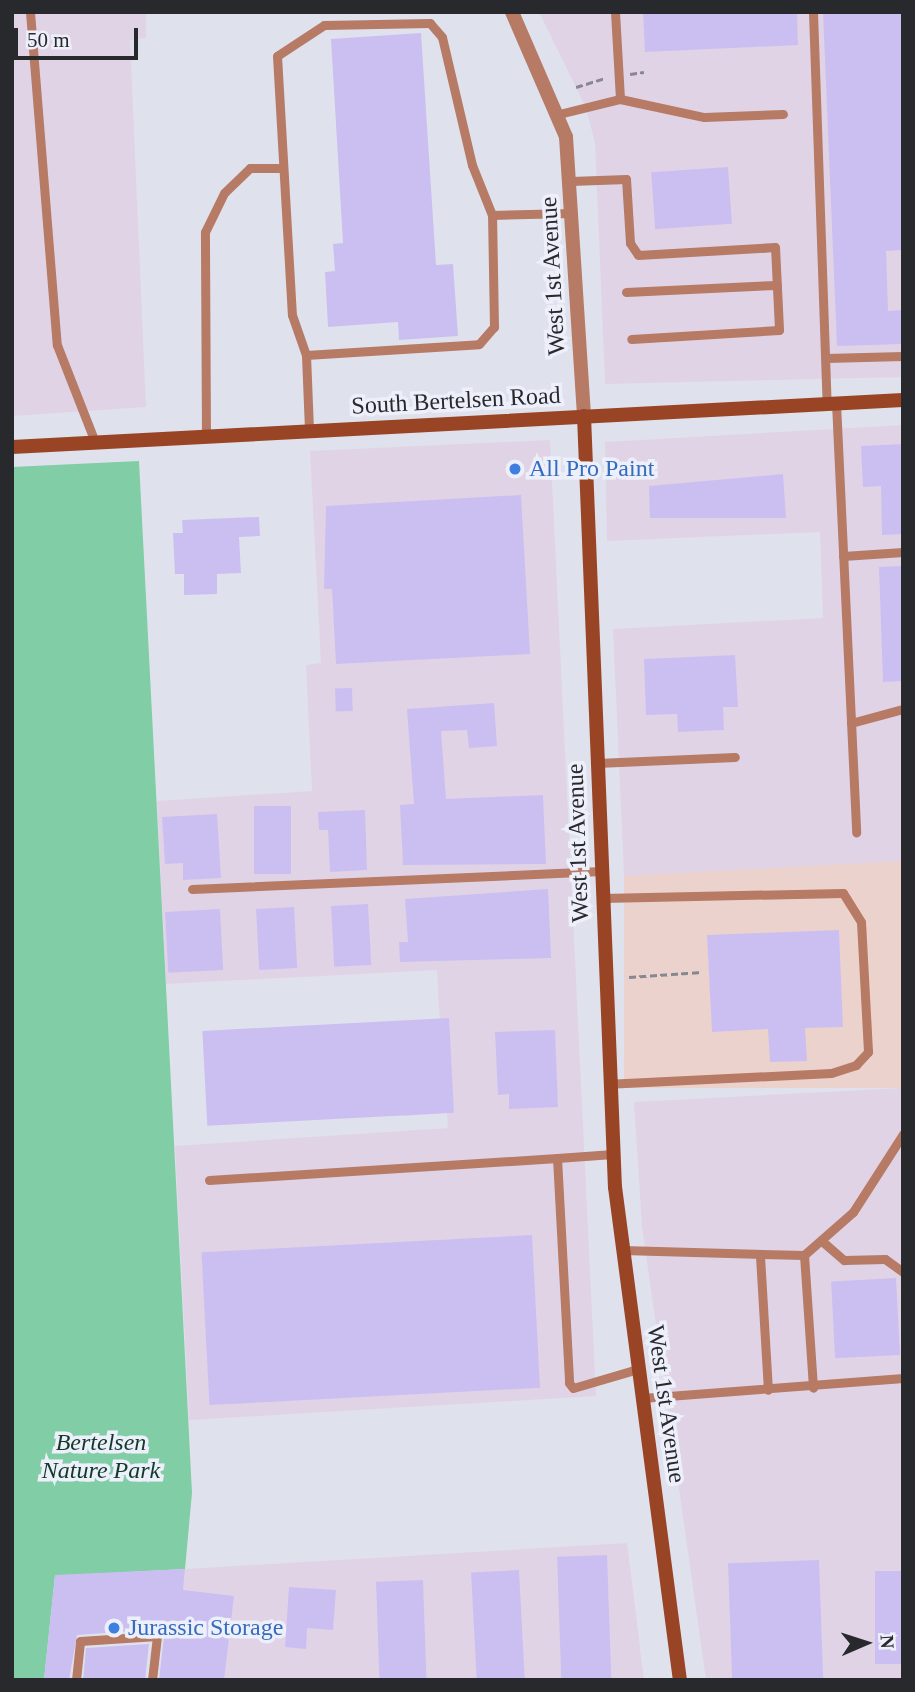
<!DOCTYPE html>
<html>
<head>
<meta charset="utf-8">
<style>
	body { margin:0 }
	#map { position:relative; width:915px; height:1692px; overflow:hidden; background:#dfe2ed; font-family:"Times New Roman",serif }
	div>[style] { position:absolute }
	.commercial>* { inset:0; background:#ecd2cd; transform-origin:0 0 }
	.industrial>* { inset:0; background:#e1d3e6 }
	.green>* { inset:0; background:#81cda5 }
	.building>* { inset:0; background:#cbbff2; transform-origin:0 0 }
	.path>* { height:2.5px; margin-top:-1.25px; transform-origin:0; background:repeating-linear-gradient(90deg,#868890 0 7px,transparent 0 10.5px) }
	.lane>* { height:9px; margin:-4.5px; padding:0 4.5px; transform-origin:4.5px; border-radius:4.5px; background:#b67a65 }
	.street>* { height:14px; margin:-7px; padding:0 7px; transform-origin:7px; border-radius:7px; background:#b67a65 }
	.secondary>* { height:14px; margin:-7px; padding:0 7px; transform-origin:7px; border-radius:7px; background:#994425 }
	.dots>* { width:19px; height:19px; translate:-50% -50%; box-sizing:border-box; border:4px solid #edeffa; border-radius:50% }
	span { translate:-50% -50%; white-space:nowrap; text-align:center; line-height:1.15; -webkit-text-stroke:7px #edeffa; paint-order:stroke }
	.street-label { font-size:24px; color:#28292d }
	.shop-label { font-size:24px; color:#366cbe }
	.left { translate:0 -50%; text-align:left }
	.park-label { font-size:24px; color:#0f3b27; font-style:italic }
	.frame { position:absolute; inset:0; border:14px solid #28292d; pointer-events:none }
	.north { position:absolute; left:831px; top:1608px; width:70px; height:70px; -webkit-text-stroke:5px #edeffa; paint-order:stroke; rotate:87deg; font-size:19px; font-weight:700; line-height:28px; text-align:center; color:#28292d }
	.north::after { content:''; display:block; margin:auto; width:24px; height:32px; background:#28292d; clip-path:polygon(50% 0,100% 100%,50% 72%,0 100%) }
	.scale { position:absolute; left:14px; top:28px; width:124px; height:32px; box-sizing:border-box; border:4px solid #28292d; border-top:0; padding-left:9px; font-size:21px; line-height:24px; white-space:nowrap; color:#28292d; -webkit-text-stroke:5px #edeffa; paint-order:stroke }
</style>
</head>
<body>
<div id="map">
	<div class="commercial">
		<i style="left:903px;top:861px;width:227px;height:279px;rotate:90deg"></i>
	</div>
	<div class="industrial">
		<i style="clip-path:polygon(12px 12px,146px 12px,146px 38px,130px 40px,146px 407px,12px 416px)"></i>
		<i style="clip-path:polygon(539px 12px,903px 12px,903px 377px,605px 384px,595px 143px,586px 108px)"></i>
		<i style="clip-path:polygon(903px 425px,903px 861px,624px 876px,613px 629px,823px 618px,820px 532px,607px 541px,605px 442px)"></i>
		<i style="clip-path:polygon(550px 440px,596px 1396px,189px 1420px,175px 1146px,448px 1128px,447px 1113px,402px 1116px,397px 1028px,440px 1026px,437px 970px,166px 984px,157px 801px,312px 791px,306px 665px,321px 663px,310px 451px)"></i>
		<i style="clip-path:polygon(903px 1088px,903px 1680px,706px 1680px,642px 1226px,634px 1102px)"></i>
		<i style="clip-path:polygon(627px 1543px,644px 1680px,172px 1680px,185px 1569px)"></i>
	</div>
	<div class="green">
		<i style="clip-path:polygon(139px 461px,192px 1493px,185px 1569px,55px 1576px,44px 1680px,12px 1680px,12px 467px)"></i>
	</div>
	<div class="building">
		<i style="clip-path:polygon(643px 12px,797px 12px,798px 45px,645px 52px)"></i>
		<i style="clip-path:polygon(823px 12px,903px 12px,903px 250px,886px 251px,888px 311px,903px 310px,903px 344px,837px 346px)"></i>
		<i style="clip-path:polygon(421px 33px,436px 265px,453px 264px,458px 336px,399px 340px,398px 322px,328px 327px,325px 272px,335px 271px,333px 244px,343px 243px,331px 39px)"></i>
		<i style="left:728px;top:167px;width:57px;height:77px;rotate:86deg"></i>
		<i style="clip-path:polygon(903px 444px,903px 534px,882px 535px,881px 486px,863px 487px,861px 446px)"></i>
		<i style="clip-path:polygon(783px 474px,786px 518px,650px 518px,649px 486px)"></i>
		<i style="clip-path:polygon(521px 495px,530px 654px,336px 664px,332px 589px,324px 589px,326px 506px)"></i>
		<i style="clip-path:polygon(259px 517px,260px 536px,239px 537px,241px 573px,217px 574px,217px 594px,184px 595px,184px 574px,175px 574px,173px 533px,183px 533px,182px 520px)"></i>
		<i style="clip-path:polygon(903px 566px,903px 681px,883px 682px,879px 567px)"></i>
		<i style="clip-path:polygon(735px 655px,738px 707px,723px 707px,724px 730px,678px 732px,677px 714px,646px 715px,644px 659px)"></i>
		<i style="left:352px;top:688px;width:23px;height:17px;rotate:88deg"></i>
		<i style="clip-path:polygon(494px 703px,497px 746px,469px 748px,467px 730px,441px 731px,446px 799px,543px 795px,546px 864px,403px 865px,400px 805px,414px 804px,407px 709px)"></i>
		<i style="left:254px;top:806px;width:37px;height:68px"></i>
		<i style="clip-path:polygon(365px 810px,367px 870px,330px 872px,328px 830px,319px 830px,318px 812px)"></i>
		<i style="clip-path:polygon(217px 814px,221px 878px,183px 880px,183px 863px,165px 864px,162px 817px)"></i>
		<i style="clip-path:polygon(548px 889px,551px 958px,400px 962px,399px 942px,408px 942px,405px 899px)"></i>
		<i style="left:368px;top:904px;width:61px;height:37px;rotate:87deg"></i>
		<i style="left:294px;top:907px;width:61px;height:38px;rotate:87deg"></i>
		<i style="left:220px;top:909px;width:61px;height:55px;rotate:87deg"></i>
		<i style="clip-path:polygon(839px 930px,843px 1027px,805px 1028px,807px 1061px,770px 1062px,768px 1029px,712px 1032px,707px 935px)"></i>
		<i style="left:449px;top:1018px;width:95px;height:247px;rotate:87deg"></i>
		<i style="clip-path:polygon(555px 1030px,558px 1107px,509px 1109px,509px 1094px,498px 1095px,495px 1032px)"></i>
		<i style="left:532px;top:1235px;width:153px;height:331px;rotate:87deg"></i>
		<i style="left:896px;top:1278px;width:77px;height:65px;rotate:87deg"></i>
		<i style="left:607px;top:1555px;width:125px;height:50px;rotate:88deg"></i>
		<i style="left:819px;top:1560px;width:120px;height:91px;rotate:88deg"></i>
		<i style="clip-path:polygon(185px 1569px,183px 1590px,234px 1596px,224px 1680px,159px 1680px,164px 1636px,157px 1629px,77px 1635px,69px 1680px,44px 1680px,55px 1575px)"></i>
		<i style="left:519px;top:1570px;width:110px;height:48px;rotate:87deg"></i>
		<i style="left:875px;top:1571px;width:28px;height:93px"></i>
		<i style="left:423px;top:1580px;width:100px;height:47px;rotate:88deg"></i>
		<i style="clip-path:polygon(289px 1587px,336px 1590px,333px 1630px,307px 1628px,306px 1649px,285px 1647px)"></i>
		<i style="clip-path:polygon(149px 1644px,145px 1680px,83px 1680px,86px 1648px)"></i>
	</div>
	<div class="path">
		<i style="left:630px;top:74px;width:14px;rotate:-8deg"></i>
		<i style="left:576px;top:87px;width:31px;rotate:-17deg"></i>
		<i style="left:629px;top:977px;width:73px;rotate:-3.9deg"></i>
	</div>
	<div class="lane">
		<i style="left:30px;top:12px;width:334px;rotate:85.4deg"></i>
		<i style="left:57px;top:345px;width:104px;rotate:68.6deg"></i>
		<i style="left:615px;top:12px;width:87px;rotate:86.7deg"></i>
		<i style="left:813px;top:12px;width:392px;rotate:88deg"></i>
		<i style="left:559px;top:114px;width:63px;rotate:-13.8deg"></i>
		<i style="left:620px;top:99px;width:86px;rotate:12.1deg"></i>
		<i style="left:704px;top:117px;width:79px;rotate:-2.2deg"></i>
		<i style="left:571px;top:181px;width:55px;rotate:-2.1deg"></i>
		<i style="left:626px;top:179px;width:64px;rotate:86.4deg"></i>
		<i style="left:630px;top:243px;width:14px;rotate:56deg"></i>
		<i style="left:638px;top:255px;width:137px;rotate:-3.3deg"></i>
		<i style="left:775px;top:247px;width:83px;rotate:87.2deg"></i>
		<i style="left:779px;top:330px;width:148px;rotate:176.5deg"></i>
		<i style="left:492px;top:215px;width:54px;rotate:-111.8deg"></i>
		<i style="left:472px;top:165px;width:131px;rotate:-103.2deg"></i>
		<i style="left:442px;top:37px;width:18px;rotate:-131deg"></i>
		<i style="left:430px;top:23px;width:106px;rotate:178.9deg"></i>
		<i style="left:324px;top:25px;width:56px;rotate:146.6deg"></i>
		<i style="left:277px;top:56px;width:259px;rotate:86.7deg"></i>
		<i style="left:292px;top:315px;width:42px;rotate:70.7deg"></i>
		<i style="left:306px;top:355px;width:173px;rotate:-3.6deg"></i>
		<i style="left:479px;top:344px;width:23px;rotate:-49deg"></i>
		<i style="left:494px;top:327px;width:112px;rotate:-91deg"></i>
		<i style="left:492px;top:215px;width:80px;rotate:-1.4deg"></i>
		<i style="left:626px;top:292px;width:151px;rotate:-2.7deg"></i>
		<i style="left:306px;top:355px;width:76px;rotate:87.7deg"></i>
		<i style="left:826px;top:358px;width:77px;rotate:-1.5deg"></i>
		<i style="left:836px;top:403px;width:430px;rotate:87.3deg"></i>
		<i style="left:206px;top:437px;width:205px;rotate:-90.3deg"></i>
		<i style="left:205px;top:232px;width:43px;rotate:-64deg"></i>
		<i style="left:224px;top:193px;width:36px;rotate:-44deg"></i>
		<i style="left:250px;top:168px;width:33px"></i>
		<i style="left:843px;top:556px;width:60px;rotate:-3.8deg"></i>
		<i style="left:851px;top:723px;width:54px;rotate:-15.1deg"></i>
		<i style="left:597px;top:763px;width:138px;rotate:-2.5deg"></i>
		<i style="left:192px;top:889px;width:410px;rotate:-2.5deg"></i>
		<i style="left:602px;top:898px;width:241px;rotate:-1.2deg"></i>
		<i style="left:843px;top:893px;width:34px;rotate:58deg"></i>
		<i style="left:861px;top:922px;width:130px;rotate:86.9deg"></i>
		<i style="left:868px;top:1052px;width:18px;rotate:133deg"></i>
		<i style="left:856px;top:1065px;width:26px;rotate:162deg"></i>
		<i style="left:831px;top:1073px;width:221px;rotate:177.2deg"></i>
		<i style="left:613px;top:1154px;width:56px;rotate:175.9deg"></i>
		<i style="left:557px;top:1158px;width:225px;rotate:86.9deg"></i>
		<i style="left:569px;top:1383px;width:6px;rotate:51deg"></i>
		<i style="left:573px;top:1388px;width:68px;rotate:-16.3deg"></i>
		<i style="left:209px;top:1180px;width:349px;rotate:-3.6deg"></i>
		<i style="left:823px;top:1242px;width:28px;rotate:41deg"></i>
		<i style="left:844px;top:1260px;width:41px;rotate:-1.4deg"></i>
		<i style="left:885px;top:1259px;width:22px;rotate:36deg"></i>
		<i style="left:622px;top:1250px;width:182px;rotate:1.6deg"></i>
		<i style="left:804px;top:1255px;width:65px;rotate:-41.3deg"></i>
		<i style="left:853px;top:1212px;width:93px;rotate:-57.3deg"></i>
		<i style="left:804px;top:1255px;width:133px;rotate:86.1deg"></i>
		<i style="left:760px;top:1256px;width:134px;rotate:86.6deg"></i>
		<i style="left:642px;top:1398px;width:262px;rotate:-4.4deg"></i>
		<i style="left:76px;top:1680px;width:39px;rotate:-84deg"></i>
		<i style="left:80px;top:1641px;width:77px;rotate:-3.7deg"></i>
		<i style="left:157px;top:1636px;width:44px;rotate:96.5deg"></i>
	</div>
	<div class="street">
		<i style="left:512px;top:12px;width:136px;rotate:66.6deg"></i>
		<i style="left:566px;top:137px;width:280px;rotate:86.3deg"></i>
	</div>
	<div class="secondary">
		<i style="left:584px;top:416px;width:772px;rotate:87.7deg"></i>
		<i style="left:615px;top:1187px;width:497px;rotate:82.5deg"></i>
		<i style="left:12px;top:447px;width:892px;rotate:-3.02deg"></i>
	</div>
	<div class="dots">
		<i style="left:515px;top:469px;background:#3f7fe0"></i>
		<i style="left:114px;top:1628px;background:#3f7fe0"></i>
	</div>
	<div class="street-label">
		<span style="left:553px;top:276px;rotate:-93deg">West 1st Avenue</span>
		<span style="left:456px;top:401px;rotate:-3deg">South Bertelsen Road</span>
		<span style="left:578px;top:843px;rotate:-92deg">West 1st Avenue</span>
		<span style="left:666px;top:1404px;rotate:82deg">West 1st Avenue</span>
	</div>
	<div class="shop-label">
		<span class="left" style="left:529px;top:469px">All Pro Paint</span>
		<span class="left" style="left:128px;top:1628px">Jurassic Storage</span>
	</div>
	<div class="park-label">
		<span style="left:101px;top:1457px">Bertelsen<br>Nature Park</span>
	</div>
	<div class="frame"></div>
	<div class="north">N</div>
	<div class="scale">50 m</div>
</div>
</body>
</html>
